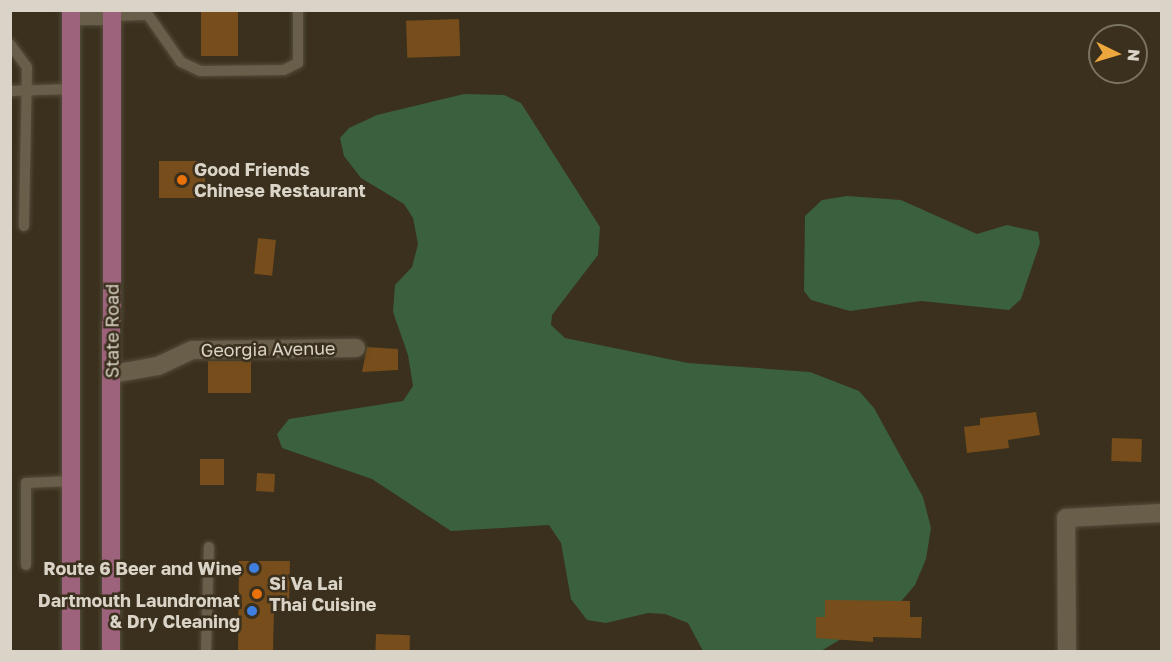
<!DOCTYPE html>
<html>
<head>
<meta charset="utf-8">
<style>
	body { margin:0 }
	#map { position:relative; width:1172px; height:662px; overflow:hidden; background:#3a301d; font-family:"Golos Text",sans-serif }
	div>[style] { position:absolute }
	.green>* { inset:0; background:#3a603e }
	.building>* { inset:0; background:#764d1b; transform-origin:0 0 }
	.roads { filter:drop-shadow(0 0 2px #554d3c) drop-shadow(0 0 2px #554d3c) }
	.lane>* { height:10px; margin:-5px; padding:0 5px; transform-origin:5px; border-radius:5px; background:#695e4a }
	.street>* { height:18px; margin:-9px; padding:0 9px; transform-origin:9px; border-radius:9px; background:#695e4a }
	.primary>* { height:18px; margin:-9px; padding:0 9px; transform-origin:9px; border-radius:9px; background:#9e637c }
	.dots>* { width:16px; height:16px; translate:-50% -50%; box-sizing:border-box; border:3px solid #3a301d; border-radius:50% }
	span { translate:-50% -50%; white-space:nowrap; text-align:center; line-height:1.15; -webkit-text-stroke:5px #3a301d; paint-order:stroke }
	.poi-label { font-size:18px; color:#dad4c8; font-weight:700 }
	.left { translate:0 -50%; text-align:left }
	.right { translate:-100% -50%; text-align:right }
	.street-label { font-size:18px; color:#dad4c8 }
	.frame { position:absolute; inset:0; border:12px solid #dad4c8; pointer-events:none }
	.north { position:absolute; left:1088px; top:24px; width:60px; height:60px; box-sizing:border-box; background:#3a301d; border:2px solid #7a7261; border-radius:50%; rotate:95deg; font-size:16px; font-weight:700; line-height:24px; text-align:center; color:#dad4c8 }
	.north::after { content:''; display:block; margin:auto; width:21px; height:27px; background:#eea73d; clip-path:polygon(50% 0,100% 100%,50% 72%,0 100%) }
</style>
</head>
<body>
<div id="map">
	<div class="green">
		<i style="clip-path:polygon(464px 94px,504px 95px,521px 103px,600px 227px,598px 255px,552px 315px,551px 325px,565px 338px,688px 363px,810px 372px,859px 391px,874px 408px,923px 497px,931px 528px,926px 559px,915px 585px,898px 605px,821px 651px,703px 651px,688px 623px,665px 614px,648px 613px,606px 623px,587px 620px,571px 599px,561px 543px,549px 525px,451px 531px,372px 479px,282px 448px,277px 434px,289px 419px,403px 401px,413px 386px,408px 355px,393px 312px,395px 285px,412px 267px,418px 244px,413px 218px,404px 204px,361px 178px,344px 156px,340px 138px,349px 128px,377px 115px)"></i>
		<i style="clip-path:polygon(847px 196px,901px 200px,977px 234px,1007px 225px,1038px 232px,1040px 243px,1021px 299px,1009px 310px,921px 301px,850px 311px,811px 300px,804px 291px,805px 216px,822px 200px)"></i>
	</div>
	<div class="building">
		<i style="left:201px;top:10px;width:37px;height:46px"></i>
		<i style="left:459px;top:19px;width:37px;height:53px;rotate:88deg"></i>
		<i style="left:159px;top:161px;width:46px;height:37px"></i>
		<i style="left:258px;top:238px;width:18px;height:36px;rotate:6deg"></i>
		<i style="clip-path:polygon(367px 347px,398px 349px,398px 370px,362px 372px)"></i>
		<i style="left:208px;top:361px;width:43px;height:32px"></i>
		<i style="clip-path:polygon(1036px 412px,1040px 435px,1008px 440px,1009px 448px,967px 453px,964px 427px,980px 425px,980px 418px)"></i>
		<i style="left:1112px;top:438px;width:30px;height:23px;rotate:2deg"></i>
		<i style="left:200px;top:459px;width:24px;height:26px"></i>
		<i style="left:257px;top:473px;width:18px;height:18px;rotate:3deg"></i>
		<i style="clip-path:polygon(239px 561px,290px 561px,289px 611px,274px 611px,273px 651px,238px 651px)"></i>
		<i style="clip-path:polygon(825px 600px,910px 601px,910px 617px,922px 617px,921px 638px,873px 637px,873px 642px,816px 638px,816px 617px,825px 617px)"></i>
		<i style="left:376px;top:634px;width:34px;height:17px;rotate:2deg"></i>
	</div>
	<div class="roads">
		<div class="lane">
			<i style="left:148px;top:15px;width:57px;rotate:54.9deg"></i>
			<i style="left:181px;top:62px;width:21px;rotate:25deg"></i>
			<i style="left:200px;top:71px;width:84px;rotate:-0.7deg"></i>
			<i style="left:284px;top:70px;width:16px;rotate:-27deg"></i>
			<i style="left:298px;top:63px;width:53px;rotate:-90deg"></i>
			<i style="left:112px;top:16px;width:36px;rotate:-2deg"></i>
			<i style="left:10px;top:44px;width:29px;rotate:54deg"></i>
			<i style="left:27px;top:67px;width:159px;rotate:91.1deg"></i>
			<i style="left:10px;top:91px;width:61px;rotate:-1.9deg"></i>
			<i style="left:26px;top:565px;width:82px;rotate:-90deg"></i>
			<i style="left:26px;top:483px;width:45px;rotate:-2.5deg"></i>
			<i style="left:206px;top:652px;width:105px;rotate:-88.4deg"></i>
		</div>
		<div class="street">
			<i style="left:71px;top:16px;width:41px"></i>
			<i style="left:112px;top:374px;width:47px;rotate:-9.9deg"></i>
			<i style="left:158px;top:366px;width:38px;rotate:-25deg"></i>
			<i style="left:193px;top:350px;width:163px;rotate:-0.7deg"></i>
			<i style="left:1067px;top:652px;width:134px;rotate:-90.4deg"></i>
			<i style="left:1066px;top:518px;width:96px;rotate:-3deg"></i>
		</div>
		<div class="primary">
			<i style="left:71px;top:652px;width:642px;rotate:-90deg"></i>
			<i style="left:111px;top:652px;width:642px;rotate:-89.91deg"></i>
		</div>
	</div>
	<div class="dots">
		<i style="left:182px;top:180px;background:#e8710a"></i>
		<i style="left:254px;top:568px;background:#3f7fe0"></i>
		<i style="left:257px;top:594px;background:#e8710a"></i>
		<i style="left:252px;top:611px;background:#3f7fe0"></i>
	</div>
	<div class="poi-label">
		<span class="left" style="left:194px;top:180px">Good Friends<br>Chinese Restaurant</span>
		<span class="right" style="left:242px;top:568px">Route 6 Beer and Wine</span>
		<span class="left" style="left:269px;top:594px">Si Va Lai<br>Thai Cuisine</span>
		<span class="right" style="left:240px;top:611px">Dartmouth Laundromat<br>&amp; Dry Cleaning</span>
	</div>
	<div class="street-label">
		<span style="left:112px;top:331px;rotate:-90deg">State Road</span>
		<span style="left:268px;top:349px;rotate:-1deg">Georgia Avenue</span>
	</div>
	<div class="frame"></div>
	<div class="north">N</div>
</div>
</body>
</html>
